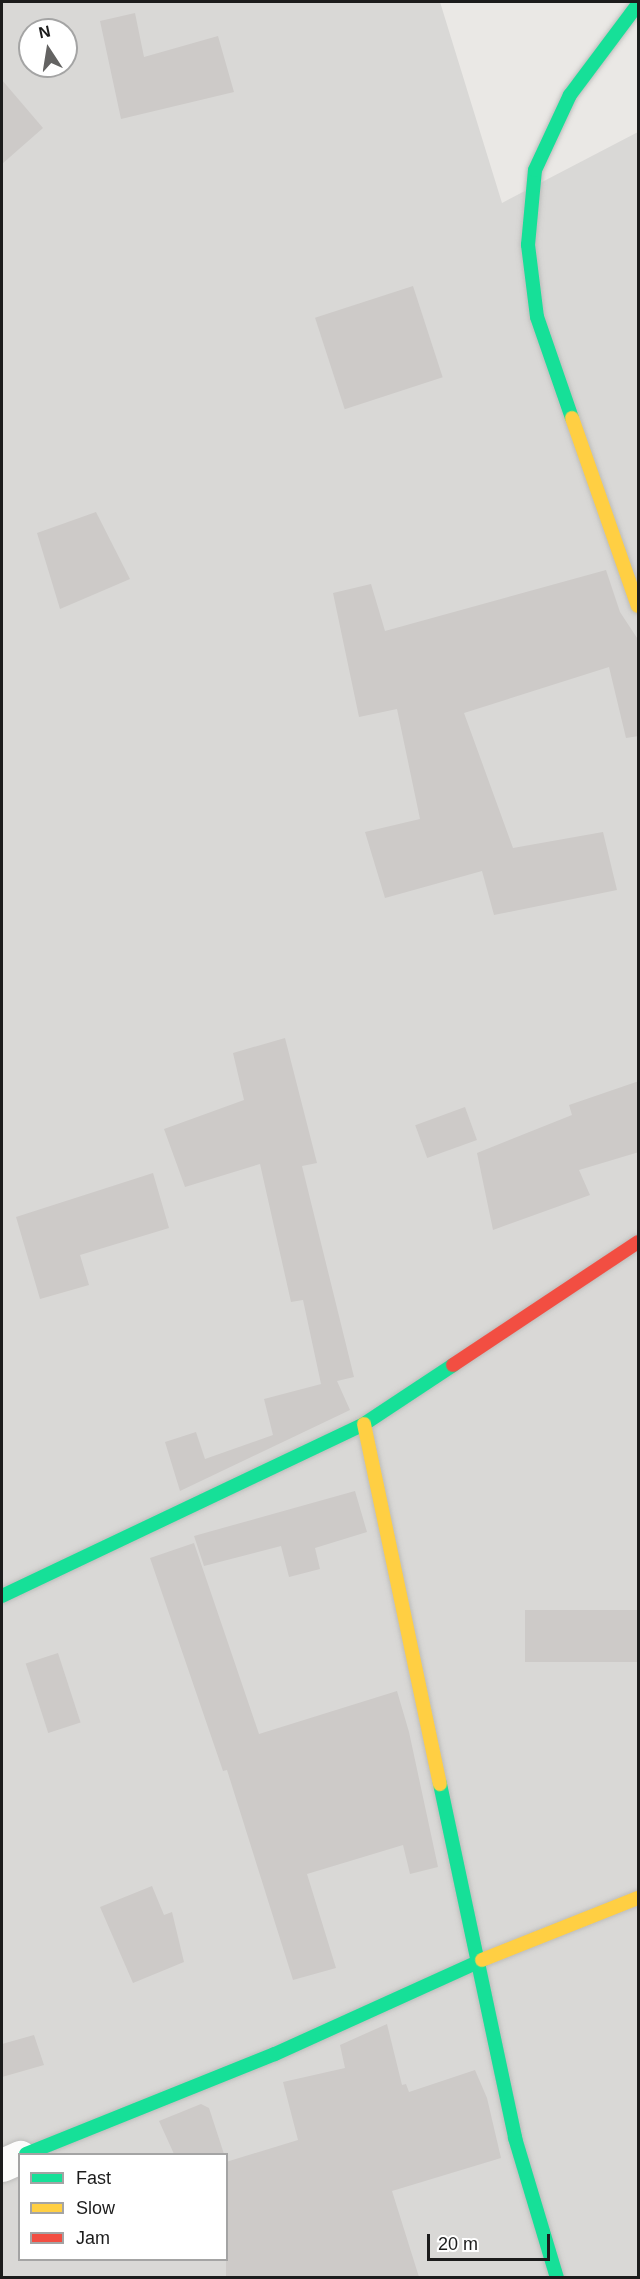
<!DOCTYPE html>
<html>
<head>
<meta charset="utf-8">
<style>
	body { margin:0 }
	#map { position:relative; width:640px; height:2279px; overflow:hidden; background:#eae8e5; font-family:Helvetica,sans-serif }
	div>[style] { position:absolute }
	.residential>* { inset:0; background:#d9d8d6 }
	.building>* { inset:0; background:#cdcac8; transform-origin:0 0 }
	.roads { filter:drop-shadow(0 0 2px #bdbdbb) drop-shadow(0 0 2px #bdbdbb) }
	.street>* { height:33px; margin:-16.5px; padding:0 16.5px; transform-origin:16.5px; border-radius:16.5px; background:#fcfcfb }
	.fast>* { height:14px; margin:-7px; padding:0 7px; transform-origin:7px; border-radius:7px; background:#16e098 }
	.slow>* { height:14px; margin:-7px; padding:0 7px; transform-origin:7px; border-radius:7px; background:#ffcf43 }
	.jam>* { height:14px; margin:-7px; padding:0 7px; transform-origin:7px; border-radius:7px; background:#f24e42 }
	span { translate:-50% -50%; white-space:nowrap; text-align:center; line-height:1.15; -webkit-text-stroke:4.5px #fff; paint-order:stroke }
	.frame { position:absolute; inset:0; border:3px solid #1c1c1c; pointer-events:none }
	.legend { position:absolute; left:18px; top:2153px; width:210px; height:108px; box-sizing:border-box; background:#fff; border:2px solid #a4a4a4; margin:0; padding:8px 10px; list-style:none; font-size:18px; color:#1c1c1c }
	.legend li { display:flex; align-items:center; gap:12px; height:30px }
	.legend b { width:30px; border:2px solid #a4a4a4 }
	.north { position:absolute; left:18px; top:18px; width:60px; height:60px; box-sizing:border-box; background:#fff; border:2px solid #a4a4a4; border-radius:50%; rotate:348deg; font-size:16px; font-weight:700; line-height:24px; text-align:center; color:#1c1c1c }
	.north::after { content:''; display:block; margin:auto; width:21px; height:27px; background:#646362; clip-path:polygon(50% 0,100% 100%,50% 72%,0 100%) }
	.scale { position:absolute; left:427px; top:2234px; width:123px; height:27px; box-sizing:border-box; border:3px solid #1c1c1c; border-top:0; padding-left:8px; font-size:18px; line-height:21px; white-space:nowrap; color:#1c1c1c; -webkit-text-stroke:4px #fff; paint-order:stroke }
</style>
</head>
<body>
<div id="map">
	<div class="residential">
		<i style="clip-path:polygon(evenodd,2px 2px,440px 2px,502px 203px,638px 132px,638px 2277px,2px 2278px,2px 2px,30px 30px,66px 30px,66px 66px,30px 66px,30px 30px,2px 2px,20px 2154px,226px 2154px,226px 2260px,20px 2260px,20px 2154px)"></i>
	</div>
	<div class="building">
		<i style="clip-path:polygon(135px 13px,144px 57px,218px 36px,234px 92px,121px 119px,100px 21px)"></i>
		<i style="clip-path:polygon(2px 80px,43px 128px,2px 164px)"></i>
		<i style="left:413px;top:286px;width:96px;height:103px;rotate:72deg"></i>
		<i style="clip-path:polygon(96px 512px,130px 579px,60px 609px,37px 533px)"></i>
		<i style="clip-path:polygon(606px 570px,620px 612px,639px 641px,639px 736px,626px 738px,609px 667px,464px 713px,513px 848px,603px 832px,617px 890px,494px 915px,482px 871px,385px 898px,365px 832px,420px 819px,397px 709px,359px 717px,333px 593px,371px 584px,385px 631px)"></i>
		<i style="clip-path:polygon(285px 1038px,317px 1163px,302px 1166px,354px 1377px,337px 1381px,350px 1410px,180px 1491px,165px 1442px,196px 1432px,205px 1459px,273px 1435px,264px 1399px,325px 1383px,321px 1384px,303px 1300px,291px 1302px,260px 1164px,185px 1187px,164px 1129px,244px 1100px,233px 1053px)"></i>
		<i style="clip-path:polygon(639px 1081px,639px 1152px,579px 1170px,590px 1195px,493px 1230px,477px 1153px,572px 1115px,569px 1105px)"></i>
		<i style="left:465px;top:1107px;width:35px;height:53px;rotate:70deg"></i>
		<i style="clip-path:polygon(153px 1173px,169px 1228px,80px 1255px,89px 1285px,40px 1299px,16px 1217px)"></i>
		<i style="clip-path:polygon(355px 1491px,367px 1532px,315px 1548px,320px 1569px,289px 1577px,281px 1546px,204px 1566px,194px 1536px)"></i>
		<i style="clip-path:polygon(194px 1543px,259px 1734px,397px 1691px,409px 1732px,438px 1867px,410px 1874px,403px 1845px,307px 1874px,336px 1968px,293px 1980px,227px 1770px,223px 1771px,150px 1558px)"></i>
		<i style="left:639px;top:1610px;width:52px;height:114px;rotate:90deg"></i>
		<i style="left:58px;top:1653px;width:73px;height:34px;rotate:72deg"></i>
		<i style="clip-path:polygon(152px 1886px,164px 1915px,172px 1912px,184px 1962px,133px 1983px,100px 1907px)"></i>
		<i style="clip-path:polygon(387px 2024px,402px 2085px,406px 2084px,409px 2092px,475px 2070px,487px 2098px,501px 2158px,392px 2191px,419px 2277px,226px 2277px,226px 2162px,298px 2140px,283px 2082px,345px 2068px,340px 2045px)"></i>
		<i style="clip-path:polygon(34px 2035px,44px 2065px,2px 2077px,2px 2044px)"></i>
		<i style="clip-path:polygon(201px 2104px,209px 2108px,224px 2154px,174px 2154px,159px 2121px)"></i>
	</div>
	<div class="roads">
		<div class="street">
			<i style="left:2px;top:2165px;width:20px;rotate:-24deg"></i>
		</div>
		<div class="fast">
			<i style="left:572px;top:418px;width:107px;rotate:-109.1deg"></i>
			<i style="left:537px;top:317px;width:73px;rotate:-97.1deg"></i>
			<i style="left:528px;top:245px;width:75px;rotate:-84.7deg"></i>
			<i style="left:535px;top:170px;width:83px;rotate:-65deg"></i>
			<i style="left:570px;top:95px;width:114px;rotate:-53.2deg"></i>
			<i style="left:2px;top:1596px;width:401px;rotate:-25.4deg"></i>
			<i style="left:364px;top:1424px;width:107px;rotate:-33.5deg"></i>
			<i style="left:440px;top:1784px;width:362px;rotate:78deg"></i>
			<i style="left:515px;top:2138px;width:146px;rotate:73.3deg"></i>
			<i style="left:26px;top:2154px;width:268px;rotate:-21.9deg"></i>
			<i style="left:275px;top:2054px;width:227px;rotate:-24.4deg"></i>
		</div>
		<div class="slow">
			<i style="left:572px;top:418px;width:199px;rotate:70.7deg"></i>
			<i style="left:364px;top:1424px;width:368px;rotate:78.1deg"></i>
			<i style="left:482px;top:1960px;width:168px;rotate:-21.7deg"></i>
		</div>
		<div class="jam">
			<i style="left:453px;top:1365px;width:222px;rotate:-33.6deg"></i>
		</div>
	</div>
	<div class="frame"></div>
	<ul class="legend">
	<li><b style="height:8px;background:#16e098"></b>Fast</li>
	<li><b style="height:8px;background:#ffcf43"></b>Slow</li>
	<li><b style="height:8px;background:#f24e42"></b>Jam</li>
	</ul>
	<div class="north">N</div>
	<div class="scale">20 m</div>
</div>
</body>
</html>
